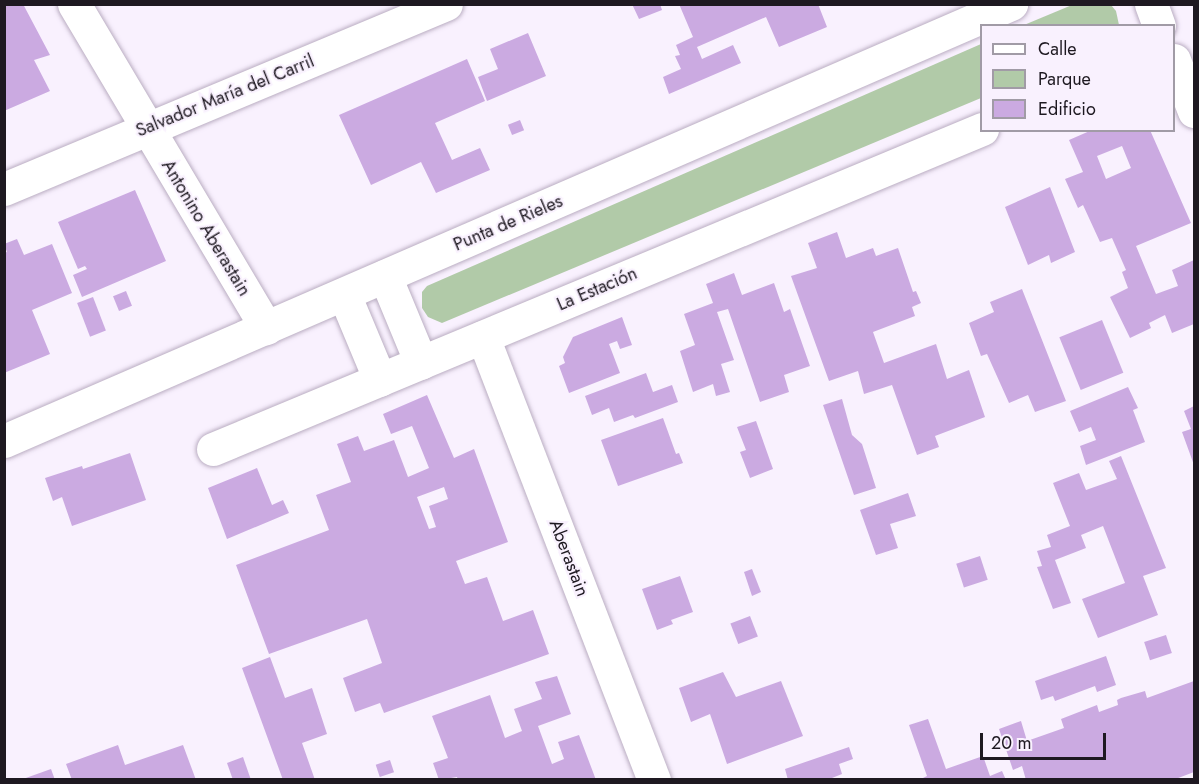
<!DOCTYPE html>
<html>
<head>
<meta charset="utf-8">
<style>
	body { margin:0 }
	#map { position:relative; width:1199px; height:784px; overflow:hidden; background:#f9f1fe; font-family:Jost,sans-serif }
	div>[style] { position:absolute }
	.green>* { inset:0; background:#b1caa8 }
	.building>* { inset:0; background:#cbaae1; transform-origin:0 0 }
	.roads { filter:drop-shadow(0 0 2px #baadc2) drop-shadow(0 0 2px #baadc2) }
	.minor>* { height:33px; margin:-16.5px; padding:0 16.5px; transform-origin:16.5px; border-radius:16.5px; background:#fff }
	.tertiary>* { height:33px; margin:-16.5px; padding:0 16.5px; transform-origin:16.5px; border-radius:16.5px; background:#fff }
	span { translate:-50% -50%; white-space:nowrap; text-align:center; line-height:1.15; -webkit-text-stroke:4.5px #f9f1fe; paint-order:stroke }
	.street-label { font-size:18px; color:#1e1921 }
	.frame { position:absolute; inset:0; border:6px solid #1e1921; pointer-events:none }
	.legend { position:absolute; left:980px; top:24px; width:195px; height:108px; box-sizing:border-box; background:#f9f1fe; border:2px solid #a19ba6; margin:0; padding:8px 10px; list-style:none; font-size:18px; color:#1e1921 }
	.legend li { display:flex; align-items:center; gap:12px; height:30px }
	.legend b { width:30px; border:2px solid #a19ba6 }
	.scale { position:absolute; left:980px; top:733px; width:126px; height:27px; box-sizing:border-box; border:3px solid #1e1921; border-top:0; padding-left:8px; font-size:18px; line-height:21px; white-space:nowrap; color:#1e1921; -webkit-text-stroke:4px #f9f1fe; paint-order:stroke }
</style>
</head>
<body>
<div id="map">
	<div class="green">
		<i style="clip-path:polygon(1072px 5px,1111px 5px,1116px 11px,1119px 25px,1024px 25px)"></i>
		<i style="clip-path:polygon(981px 44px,981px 98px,442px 323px,428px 317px,422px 308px,422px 292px,427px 286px)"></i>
	</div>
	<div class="building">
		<i style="clip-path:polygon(4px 4px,23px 4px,50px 55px,34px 60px,50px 91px,4px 111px)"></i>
		<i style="clip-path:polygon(632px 4px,660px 4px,662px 10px,639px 19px)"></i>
		<i style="clip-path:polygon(679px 4px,818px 4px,827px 27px,779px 47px,766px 17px,697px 47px,702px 59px,733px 45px,741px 63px,669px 94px,663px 77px,681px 69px,675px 56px,680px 55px,676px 45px,693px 37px)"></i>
		<i style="clip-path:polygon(528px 33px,546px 76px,487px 101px,478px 77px,498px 69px,490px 49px)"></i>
		<i style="clip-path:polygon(467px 59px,485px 101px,435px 123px,452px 160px,480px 148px,490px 170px,436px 193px,421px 162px,371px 185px,339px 115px)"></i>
		<i style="left:520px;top:120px;width:11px;height:13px;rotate:68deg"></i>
		<i style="clip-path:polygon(evenodd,1092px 130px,1150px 130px,1191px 223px,1136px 246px,1156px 294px,1178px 286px,1172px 270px,1194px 260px,1194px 324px,1172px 333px,1165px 315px,1149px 323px,1151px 328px,1130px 338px,1110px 297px,1128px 288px,1122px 272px,1126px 270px,1112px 238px,1100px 242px,1083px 205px,1078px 208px,1065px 179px,1083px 172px,1069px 140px,1092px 130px,1122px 146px,1131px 168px,1106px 179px,1097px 156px,1122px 146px)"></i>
		<i style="clip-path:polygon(1050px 187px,1075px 252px,1051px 263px,1049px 255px,1028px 265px,1005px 207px)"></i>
		<i style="clip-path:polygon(135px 190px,166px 261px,82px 297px,73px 275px,87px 269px,85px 266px,78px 269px,58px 222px)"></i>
		<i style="clip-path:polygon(837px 232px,846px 258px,873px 248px,876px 256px,898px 248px,913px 292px,916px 291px,921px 303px,912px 307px,915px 316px,873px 332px,884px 363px,936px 344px,947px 379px,969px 370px,985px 417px,935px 436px,939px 447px,917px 455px,892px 385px,864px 394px,858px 371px,829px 381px,791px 276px,817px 268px,808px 243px)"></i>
		<i style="clip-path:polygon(17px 239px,24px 255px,52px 244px,72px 293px,32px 310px,50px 354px,4px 373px,4px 253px,7px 252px,4px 244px)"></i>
		<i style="clip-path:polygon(734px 273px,742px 295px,774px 283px,784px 312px,790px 309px,810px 366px,784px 375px,789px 392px,760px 402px,728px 309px,717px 312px,734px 360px,721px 364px,730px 392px,716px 396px,713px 384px,693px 392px,680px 351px,695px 345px,684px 314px,713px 303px,706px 284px)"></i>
		<i style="clip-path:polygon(1022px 289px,1066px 401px,1035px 412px,1028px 395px,1009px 403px,987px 354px,981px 356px,969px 323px,994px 312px,990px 302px)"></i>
		<i style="left:126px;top:291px;width:16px;height:14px;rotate:68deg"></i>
		<i style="left:93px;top:297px;width:36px;height:17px;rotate:69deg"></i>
		<i style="clip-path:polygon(622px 317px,632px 345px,620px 349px,617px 341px,609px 344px,620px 373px,569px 393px,559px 366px,565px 363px,563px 357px,573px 337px)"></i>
		<i style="left:1102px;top:320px;width:57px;height:46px;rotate:68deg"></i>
		<i style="clip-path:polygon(646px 373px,653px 392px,672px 385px,678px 402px,635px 418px,633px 415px,614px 422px,609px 408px,592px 415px,585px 396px)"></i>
		<i style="clip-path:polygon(1128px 387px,1138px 408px,1133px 410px,1145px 442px,1086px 465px,1080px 446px,1096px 440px,1091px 427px,1079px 432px,1070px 411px)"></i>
		<i style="clip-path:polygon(evenodd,427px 395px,454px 458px,474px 449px,508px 542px,456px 561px,465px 584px,487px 577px,503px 621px,533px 610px,549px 654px,384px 713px,380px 703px,355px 712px,343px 678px,382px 663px,367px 619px,269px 654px,236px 565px,329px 530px,316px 495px,351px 482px,337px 444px,358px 436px,364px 451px,394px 440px,408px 477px,429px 468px,412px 426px,391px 434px,383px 414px,427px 395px,444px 487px,448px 499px,429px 506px,436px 527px,429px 529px,417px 497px,444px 487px)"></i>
		<i style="clip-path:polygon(842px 399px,852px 435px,862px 444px,876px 488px,854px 495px,823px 405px)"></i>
		<i style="clip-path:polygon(1194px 406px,1194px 465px,1182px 432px,1191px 429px,1184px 411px)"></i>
		<i style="clip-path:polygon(663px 418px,676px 454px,679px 453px,683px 463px,618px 486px,601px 440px)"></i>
		<i style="clip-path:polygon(756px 421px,773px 469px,750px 478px,740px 452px,746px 450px,737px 427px)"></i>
		<i style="clip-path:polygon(130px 453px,146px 500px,72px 526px,62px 497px,53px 501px,45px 478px,82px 466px,83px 469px)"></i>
		<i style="clip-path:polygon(1121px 456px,1166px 568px,1143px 576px,1158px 615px,1098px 638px,1082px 599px,1125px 583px,1103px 526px,1081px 535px,1086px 548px,1055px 560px,1071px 603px,1053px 609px,1037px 567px,1042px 566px,1037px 551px,1051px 547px,1047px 535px,1070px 526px,1053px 483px,1079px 473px,1086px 490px,1117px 479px,1109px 461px)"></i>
		<i style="clip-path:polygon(257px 468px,272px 505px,283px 500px,289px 513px,227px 539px,208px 488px)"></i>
		<i style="clip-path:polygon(908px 493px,916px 516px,890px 524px,898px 548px,876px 555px,860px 510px)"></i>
		<i style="left:980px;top:556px;width:25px;height:25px;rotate:72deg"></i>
		<i style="clip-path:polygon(752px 569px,761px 592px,752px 596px,744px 572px)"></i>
		<i style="clip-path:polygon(680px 576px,693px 612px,671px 620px,673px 624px,657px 630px,642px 589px)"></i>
		<i style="left:750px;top:616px;width:22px;height:21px;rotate:69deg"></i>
		<i style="left:1166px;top:635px;width:19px;height:23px;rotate:72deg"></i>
		<i style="clip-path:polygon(1106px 656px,1116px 685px,1097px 692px,1095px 686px,1055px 701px,1053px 696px,1041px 700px,1035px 681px)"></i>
		<i style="clip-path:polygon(270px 657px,285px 698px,312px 688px,327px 734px,302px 743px,315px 780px,283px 780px,242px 668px)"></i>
		<i style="clip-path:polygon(723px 672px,736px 697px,781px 681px,803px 736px,727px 764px,710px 714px,691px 722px,679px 688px)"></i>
		<i style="clip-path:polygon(557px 676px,571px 714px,538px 726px,552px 764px,564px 759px,558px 742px,579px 735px,596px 780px,458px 780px,457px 777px,439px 780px,433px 763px,448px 758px,432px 716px,490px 695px,505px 738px,522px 731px,514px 709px,542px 699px,535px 682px)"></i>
		<i style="clip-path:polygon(1194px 681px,1194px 772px,1173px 780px,1026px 780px,1022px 766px,1013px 770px,999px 729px,1021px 721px,1027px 741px,1064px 728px,1061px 719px,1097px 705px,1099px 712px,1118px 705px,1117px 700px,1121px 698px,1145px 691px,1147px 698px)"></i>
		<i style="clip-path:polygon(928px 719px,946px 769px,983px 756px,990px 776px,1002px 771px,1006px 780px,919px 780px,927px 776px,909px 725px)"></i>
		<i style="clip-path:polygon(118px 745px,125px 765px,183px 745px,196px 780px,72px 780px,66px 764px)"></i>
		<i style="clip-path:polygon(849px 747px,853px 759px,839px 764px,842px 774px,827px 780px,788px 780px,785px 769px)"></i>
		<i style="clip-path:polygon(243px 757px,251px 780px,233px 780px,227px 763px)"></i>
		<i style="left:390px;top:760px;width:13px;height:15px;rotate:72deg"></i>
		<i style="clip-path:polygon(51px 769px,55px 780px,23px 780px,23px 779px)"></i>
	</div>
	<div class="roads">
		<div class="minor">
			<i style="left:74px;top:4px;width:377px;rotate:59.3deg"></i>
			<i style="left:4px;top:189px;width:479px;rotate:-22.7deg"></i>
			<i style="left:385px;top:276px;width:94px;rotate:67.5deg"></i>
			<i style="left:344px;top:294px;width:93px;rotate:67.3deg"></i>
			<i style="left:483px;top:337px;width:475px;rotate:68.9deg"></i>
			<i style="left:213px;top:449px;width:833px;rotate:-22.59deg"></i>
		</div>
		<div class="tertiary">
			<i style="left:1151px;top:4px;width:23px;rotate:70deg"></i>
			<i style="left:1174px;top:60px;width:55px;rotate:68.6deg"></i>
			<i style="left:4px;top:441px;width:1098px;rotate:-23.46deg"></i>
		</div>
	</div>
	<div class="street-label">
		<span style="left:225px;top:96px;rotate:-22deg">Salvador María del Carril</span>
		<span style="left:508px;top:223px;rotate:-23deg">Punta de Rieles</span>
		<span style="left:206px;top:228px;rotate:59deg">Antonino Aberastain</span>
		<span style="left:597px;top:289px;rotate:-23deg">La Estación</span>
		<span style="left:569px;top:558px;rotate:69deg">Aberastain</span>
	</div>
	<div class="frame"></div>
	<ul class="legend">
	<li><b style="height:8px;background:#fff"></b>Calle</li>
	<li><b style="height:16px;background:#b1caa8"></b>Parque</li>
	<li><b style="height:16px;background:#cbaae1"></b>Edificio</li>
	</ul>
	<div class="scale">20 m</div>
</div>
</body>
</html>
